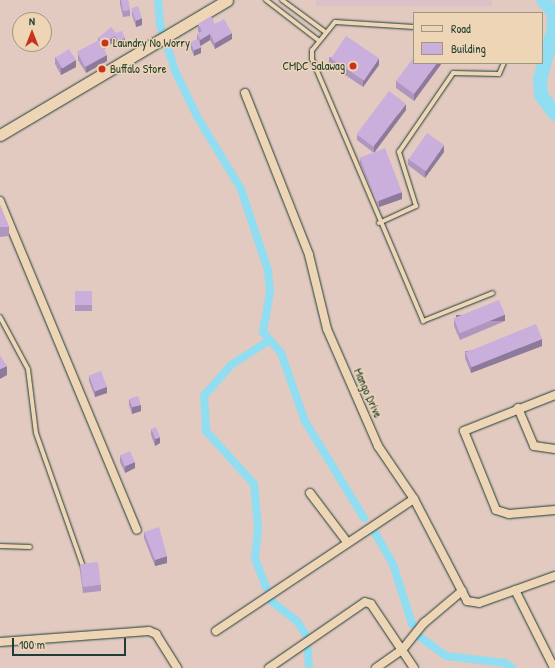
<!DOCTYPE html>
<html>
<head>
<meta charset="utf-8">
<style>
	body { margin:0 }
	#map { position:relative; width:555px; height:668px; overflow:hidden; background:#e2cac1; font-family:"Patrick Hand",sans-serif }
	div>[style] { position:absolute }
	.built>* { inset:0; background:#dbc2c9; transform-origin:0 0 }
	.canal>* { height:8px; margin:-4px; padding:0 4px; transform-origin:4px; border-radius:4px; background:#91ddf1 }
	.river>* { height:14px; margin:-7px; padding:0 7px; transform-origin:7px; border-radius:7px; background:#91ddf1 }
	.roads { filter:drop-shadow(0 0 1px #1f3d34) drop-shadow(0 0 1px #1f3d34) }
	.lane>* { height:4px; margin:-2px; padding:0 2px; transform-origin:2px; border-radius:2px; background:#edd5b5 }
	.street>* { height:8px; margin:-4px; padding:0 4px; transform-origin:4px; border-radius:4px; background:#edd5b5 }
	.secondary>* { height:11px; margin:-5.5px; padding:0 5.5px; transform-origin:5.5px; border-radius:5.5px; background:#edd5b5 }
	.wall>* { inset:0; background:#ae96be; transform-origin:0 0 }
	.shaded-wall>* { inset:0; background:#8d7a9b; transform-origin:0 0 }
	.building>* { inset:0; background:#caafdd; transform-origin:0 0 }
	.dots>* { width:11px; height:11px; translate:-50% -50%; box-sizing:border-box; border:2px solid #edd5b5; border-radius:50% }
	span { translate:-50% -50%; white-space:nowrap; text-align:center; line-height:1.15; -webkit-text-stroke:3px #edd5b5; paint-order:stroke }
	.poi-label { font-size:12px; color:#1f3d34 }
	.left { translate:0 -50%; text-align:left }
	.right { translate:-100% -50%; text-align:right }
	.street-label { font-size:12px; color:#1f3d34 }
	.legend { position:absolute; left:413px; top:12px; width:130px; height:52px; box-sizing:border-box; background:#edd5b5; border:1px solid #9b9881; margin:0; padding:5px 7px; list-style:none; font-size:12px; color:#1f3d34 }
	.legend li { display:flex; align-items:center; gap:8px; height:20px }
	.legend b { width:20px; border:1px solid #9b9881 }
	.north { position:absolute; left:12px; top:12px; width:40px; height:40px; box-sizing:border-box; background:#edd5b5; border:1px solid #9b9881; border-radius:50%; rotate:0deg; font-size:11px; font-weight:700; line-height:16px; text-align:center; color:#1f3d34 }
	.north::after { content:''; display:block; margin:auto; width:14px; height:18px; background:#c8321e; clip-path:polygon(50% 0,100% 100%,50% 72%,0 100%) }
	.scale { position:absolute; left:12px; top:638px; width:114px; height:18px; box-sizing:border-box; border:2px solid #1f3d34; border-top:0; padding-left:5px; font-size:12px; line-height:14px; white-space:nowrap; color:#1f3d34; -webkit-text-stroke:3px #edd5b5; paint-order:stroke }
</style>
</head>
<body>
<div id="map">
	<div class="built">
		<i style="left:316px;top:0;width:176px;height:6px"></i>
	</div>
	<div class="canal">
		<i style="left:158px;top:0;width:25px;rotate:85deg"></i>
		<i style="left:160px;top:25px;width:51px;rotate:71.6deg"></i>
		<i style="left:176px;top:73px;width:50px;rotate:63.9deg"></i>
		<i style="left:198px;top:118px;width:83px;rotate:58.8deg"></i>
		<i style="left:241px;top:189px;width:85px;rotate:71.6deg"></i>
		<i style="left:268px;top:270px;width:22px;rotate:85deg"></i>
		<i style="left:270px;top:292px;width:41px;rotate:99.9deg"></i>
		<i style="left:263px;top:332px;width:28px;rotate:49deg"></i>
		<i style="left:281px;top:353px;width:72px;rotate:70.6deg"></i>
		<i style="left:305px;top:421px;width:114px;rotate:58.7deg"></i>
		<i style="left:374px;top:531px;width:38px;rotate:60deg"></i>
		<i style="left:393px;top:564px;width:63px;rotate:72.4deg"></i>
		<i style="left:266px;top:587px;width:31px;rotate:-111deg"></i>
		<i style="left:255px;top:558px;width:31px;rotate:-84deg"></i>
		<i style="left:258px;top:527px;width:43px;rotate:-95.3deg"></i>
		<i style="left:254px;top:484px;width:72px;rotate:-132.2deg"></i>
		<i style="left:206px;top:431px;width:35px;rotate:-93deg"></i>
		<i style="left:204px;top:396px;width:41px;rotate:-48.9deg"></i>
		<i style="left:231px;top:365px;width:46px;rotate:-32.7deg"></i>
		<i style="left:271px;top:601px;width:33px;rotate:38deg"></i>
		<i style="left:297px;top:621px;width:15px;rotate:58deg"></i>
		<i style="left:420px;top:637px;width:32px;rotate:36deg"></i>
		<i style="left:446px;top:656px;width:59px;rotate:6.8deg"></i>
		<i style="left:505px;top:663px;width:9px;rotate:36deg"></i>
		<i style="left:308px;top:650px;width:18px;rotate:87deg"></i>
	</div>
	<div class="river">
		<i style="left:543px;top:0;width:17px;rotate:50deg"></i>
		<i style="left:554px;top:13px;width:15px;rotate:90deg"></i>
		<i style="left:554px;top:28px;width:54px;rotate:105.1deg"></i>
		<i style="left:540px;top:80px;width:15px;rotate:86deg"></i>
		<i style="left:541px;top:95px;width:24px;rotate:54deg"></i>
	</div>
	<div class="roads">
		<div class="lane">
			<i style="left:266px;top:0;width:66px;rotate:37.6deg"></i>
			<i style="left:282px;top:0;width:52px;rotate:36.4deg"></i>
			<i style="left:414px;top:27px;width:79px;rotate:-176.4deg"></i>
			<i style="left:335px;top:22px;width:36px;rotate:129deg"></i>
			<i style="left:312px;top:50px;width:9px;rotate:90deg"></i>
			<i style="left:312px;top:59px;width:285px;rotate:67deg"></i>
			<i style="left:423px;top:321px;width:75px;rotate:-21.8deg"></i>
			<i style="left:379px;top:223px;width:41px;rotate:-24.7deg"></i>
			<i style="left:416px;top:206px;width:57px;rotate:-107.5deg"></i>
			<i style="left:399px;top:152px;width:96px;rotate:-55.6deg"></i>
			<i style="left:453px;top:73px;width:46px;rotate:1.2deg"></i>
			<i style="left:499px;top:74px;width:12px;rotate:-66deg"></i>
			<i style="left:0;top:317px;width:59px;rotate:61.7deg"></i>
			<i style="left:28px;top:369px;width:64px;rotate:82.9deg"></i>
			<i style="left:36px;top:433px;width:144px;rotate:70.6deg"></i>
			<i style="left:0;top:546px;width:30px;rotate:2deg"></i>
		</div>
		<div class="street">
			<i style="left:245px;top:93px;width:174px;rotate:68.4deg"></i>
			<i style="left:309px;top:255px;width:76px;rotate:76.3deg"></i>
			<i style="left:327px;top:329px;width:128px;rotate:66.4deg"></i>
			<i style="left:378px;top:446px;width:64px;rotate:55.8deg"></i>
			<i style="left:414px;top:499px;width:115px;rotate:62.5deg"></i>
			<i style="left:467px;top:601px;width:12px;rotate:9deg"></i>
			<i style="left:479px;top:603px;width:81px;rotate:-19.6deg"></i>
			<i style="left:0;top:201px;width:356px;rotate:67.4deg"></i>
			<i style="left:555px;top:395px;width:98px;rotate:158.4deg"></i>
			<i style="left:464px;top:431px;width:85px;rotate:67.9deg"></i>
			<i style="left:496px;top:510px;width:14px;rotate:17deg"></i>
			<i style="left:509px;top:514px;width:46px;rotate:-5deg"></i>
			<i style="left:518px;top:408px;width:41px;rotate:67.2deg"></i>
			<i style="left:534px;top:446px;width:21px;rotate:8deg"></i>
			<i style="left:310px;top:493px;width:61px;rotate:52.9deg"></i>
			<i style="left:515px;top:590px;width:87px;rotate:63.4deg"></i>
			<i style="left:216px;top:631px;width:238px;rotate:-33.7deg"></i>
			<i style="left:0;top:642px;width:149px;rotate:-4.2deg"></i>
			<i style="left:149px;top:631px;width:8px;rotate:23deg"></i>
			<i style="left:156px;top:634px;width:40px;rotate:58deg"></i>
			<i style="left:269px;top:668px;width:116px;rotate:-34.5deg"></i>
			<i style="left:365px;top:602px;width:6px;rotate:18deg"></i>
			<i style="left:371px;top:604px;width:77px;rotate:56.1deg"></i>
			<i style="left:376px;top:668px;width:32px;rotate:-35deg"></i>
			<i style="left:402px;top:650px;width:35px;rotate:-51deg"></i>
			<i style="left:424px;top:623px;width:50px;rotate:-40.1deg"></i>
		</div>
		<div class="secondary">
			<i style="left:0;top:135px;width:264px;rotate:-30.7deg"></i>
		</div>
	</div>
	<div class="wall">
		<i style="clip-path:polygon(120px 0,128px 0,130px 10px,130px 16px,123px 17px,120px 4px)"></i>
		<i style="clip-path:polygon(132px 9px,142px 25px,136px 27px,132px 15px)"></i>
		<i style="clip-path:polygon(198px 24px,215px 24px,232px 39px,215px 49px,210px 40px,201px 46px,201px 53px,194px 56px,191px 49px,191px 42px,197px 40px,197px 34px,199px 33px,198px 31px)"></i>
		<i style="clip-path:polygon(116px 33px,125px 43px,118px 46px,115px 41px,104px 49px,107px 61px,86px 73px,78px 60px,78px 53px,98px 41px,98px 38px)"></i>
		<i style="clip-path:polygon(55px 57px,76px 67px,61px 75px,55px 64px)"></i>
		<i style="clip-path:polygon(329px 57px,379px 65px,363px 87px,329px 64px)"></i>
		<i style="clip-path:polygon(414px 63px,442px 63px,414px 101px,396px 88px,396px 81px)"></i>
		<i style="clip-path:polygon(406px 110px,374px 152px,402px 199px,379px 207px,360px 164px,360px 158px,374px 153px,357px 140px,357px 134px)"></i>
		<i style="clip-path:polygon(444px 152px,425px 178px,408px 165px,408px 159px)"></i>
		<i style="clip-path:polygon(0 205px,9px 227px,9px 236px,0 237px)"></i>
		<i style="left:92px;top:291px;width:20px;height:17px;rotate:90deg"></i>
		<i style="clip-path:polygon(454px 320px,505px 321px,460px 340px,454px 326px)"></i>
		<i style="clip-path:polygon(542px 346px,471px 373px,465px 358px,465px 351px)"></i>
		<i style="clip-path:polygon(89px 375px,107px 393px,95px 397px,89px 381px)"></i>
		<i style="clip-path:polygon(129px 399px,141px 411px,132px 414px,129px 405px)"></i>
		<i style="clip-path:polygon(151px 429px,160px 443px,155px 446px,151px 435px)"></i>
		<i style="clip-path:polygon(120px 455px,135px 468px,125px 473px,120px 462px)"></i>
		<i style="clip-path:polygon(144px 532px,167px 563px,155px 566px,144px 538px)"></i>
		<i style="clip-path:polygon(80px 564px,101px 585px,101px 591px,83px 593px,80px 571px)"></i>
	</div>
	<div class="shaded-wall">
		<i style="clip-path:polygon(142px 18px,142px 25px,136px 27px,136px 21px)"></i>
		<i style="clip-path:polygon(232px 33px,232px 39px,215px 49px,215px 43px)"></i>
		<i style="clip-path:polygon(210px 34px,210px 40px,200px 46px,200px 40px)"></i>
		<i style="clip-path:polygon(115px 36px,115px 41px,103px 50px,103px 44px)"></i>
		<i style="clip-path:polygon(125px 38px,125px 43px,118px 46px,118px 41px)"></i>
		<i style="clip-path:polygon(201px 47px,201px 53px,194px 56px,194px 50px)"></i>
		<i style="clip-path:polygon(107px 55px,107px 61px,86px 73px,86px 67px)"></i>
		<i style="clip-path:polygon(379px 58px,379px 65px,363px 87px,363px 81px)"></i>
		<i style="clip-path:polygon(76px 60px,76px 67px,61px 75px,61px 68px)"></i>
		<i style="clip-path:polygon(437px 63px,442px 63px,414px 101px,414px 94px)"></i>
		<i style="clip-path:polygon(406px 104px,406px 110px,374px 153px,374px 146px)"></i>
		<i style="clip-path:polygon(444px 145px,444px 152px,425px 178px,425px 171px)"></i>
		<i style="clip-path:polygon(402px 192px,402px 199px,379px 207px,379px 201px)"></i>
		<i style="left:505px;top:315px;width:6px;height:49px;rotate:90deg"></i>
		<i style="clip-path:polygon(542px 339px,542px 346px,471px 373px,471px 367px)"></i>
		<i style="clip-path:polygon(7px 366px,7px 375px,0 379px,0 369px)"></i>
		<i style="clip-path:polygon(107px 387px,107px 393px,95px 397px,95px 390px)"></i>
		<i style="clip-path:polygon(141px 405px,141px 411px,132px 414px,132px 407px)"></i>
		<i style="clip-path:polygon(160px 437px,160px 443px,155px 446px,155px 439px)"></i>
		<i style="clip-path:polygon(135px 462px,135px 468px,125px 473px,125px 466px)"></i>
		<i style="clip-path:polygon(167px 556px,167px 563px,155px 566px,155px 560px)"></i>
	</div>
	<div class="building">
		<i style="clip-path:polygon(121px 0,128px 0,130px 10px,123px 11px)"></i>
		<i style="left:138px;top:6px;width:13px;height:7px;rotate:72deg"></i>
		<i style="clip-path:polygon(211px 16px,215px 24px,224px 19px,232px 33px,215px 43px,210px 34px,200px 40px,197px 34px,202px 31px,198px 24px)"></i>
		<i style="clip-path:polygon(111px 27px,116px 33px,122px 31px,125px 38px,118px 41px,115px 36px,103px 44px,98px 38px)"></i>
		<i style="left:346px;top:36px;width:40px;height:27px;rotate:34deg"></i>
		<i style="left:198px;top:39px;width:9px;height:8px;rotate:69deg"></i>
		<i style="left:99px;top:40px;width:17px;height:25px;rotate:62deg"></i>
		<i style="left:69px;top:49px;width:13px;height:16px;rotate:58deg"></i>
		<i style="clip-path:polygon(414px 57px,414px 63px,437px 63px,414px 94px,396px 81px)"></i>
		<i style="left:389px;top:91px;width:21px;height:54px;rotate:37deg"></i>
		<i style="left:427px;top:133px;width:21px;height:32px;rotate:35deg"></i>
		<i style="left:385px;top:148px;width:47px;height:27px;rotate:69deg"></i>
		<i style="clip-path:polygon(0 205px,9px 227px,0 227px)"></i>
		<i style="left:92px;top:291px;width:14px;height:17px;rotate:90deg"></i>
		<i style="left:499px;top:300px;width:16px;height:49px;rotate:68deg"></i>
		<i style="left:536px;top:324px;width:16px;height:76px;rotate:68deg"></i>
		<i style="clip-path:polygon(0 355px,7px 366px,0 369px)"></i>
		<i style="left:101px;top:371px;width:17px;height:13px;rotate:69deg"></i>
		<i style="left:138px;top:396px;width:9px;height:9px;rotate:72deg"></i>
		<i style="left:156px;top:427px;width:11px;height:5px;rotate:68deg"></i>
		<i style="left:130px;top:451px;width:12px;height:11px;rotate:66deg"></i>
		<i style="clip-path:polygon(159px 527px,167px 556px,155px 560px,144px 532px)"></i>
		<i style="left:98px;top:562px;width:23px;height:18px;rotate:83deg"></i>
	</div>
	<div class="dots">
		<i style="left:105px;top:43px;background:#c8321e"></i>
		<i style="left:353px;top:66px;background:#c8321e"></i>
		<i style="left:102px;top:69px;background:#c8321e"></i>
	</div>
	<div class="poi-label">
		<span class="left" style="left:113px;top:43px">Laundry No Worry</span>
		<span class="right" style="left:345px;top:66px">CMDC Salawag</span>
		<span class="left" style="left:110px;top:69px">Buffalo Store</span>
	</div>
	<div class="street-label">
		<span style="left:368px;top:393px;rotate:66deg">Mango Drive</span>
	</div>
	<ul class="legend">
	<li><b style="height:5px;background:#edd5b5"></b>Road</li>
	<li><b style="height:11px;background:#caafdd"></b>Building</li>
	</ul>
	<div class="north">N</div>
	<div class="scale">100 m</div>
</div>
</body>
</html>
